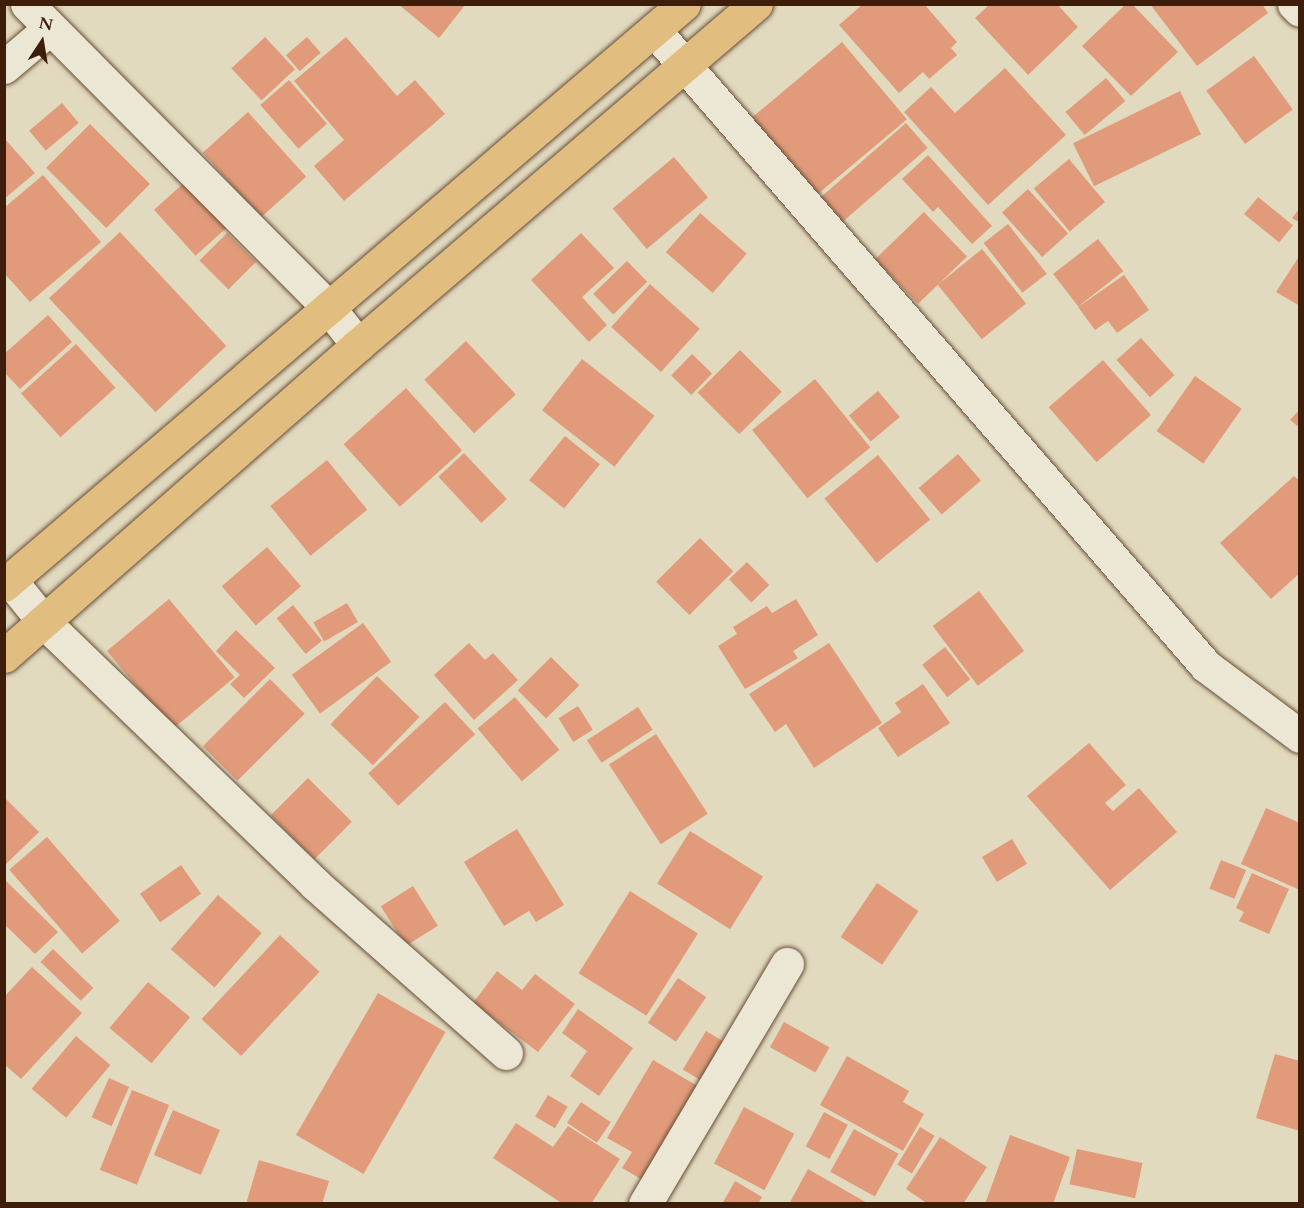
<!DOCTYPE html>
<html>
<head>
<meta charset="utf-8">
<style>
	body { margin:0 }
	#map { position:relative; width:1304px; height:1208px; overflow:hidden; background:#e2dabf; font-family:Cardo,serif }
	div>[style] { position:absolute }
	.building>* { inset:0; background:#e19b7b; transform-origin:0 0 }
	.roads { filter:drop-shadow(0 0 2px #674d37) drop-shadow(0 0 2px #674d37) }
	.minor>* { height:33px; margin:-16.5px; padding:0 16.5px; transform-origin:16.5px; border-radius:16.5px; background:#ece7d5 }
	.major>* { height:33px; margin:-16.5px; padding:0 16.5px; transform-origin:16.5px; border-radius:16.5px; background:#e1bd80 }
	span { translate:-50% -50%; white-space:nowrap; text-align:center; line-height:1.15; -webkit-text-stroke:5px #ece7d5; paint-order:stroke }
	.frame { position:absolute; inset:0; border:6px solid #3e1e0a; pointer-events:none }
	.north { position:absolute; left:12px; top:12px; width:60px; height:60px; -webkit-text-stroke:4px #ece7d5; paint-order:stroke; rotate:12deg; font-size:16px; font-weight:700; line-height:24px; text-align:center; color:#3e1e0a }
	.north::after { content:''; display:block; margin:auto; width:21px; height:27px; background:#3e1e0a; clip-path:polygon(50% 0,100% 100%,50% 72%,0 100%) }
</style>
</head>
<body>
<div id="map">
	<div class="building">
		<i style="clip-path:polygon(398px 4px,466px 4px,439px 38px)"></i>
		<i style="clip-path:polygon(863px 4px,924px 4px,957px 42px,951px 48px,957px 55px,929px 79px,923px 72px,899px 93px,839px 25px)"></i>
		<i style="clip-path:polygon(990px 4px,1057px 4px,1078px 27px,1028px 75px,975px 18px)"></i>
		<i style="clip-path:polygon(1126px 4px,1132px 4px,1178px 52px,1131px 96px,1082px 46px)"></i>
		<i style="clip-path:polygon(1150px 4px,1262px 4px,1268px 13px,1197px 66px)"></i>
		<i style="left:265px;top:37px;width:44px;height:46px;rotate:47deg"></i>
		<i style="left:307px;top:37px;width:21px;height:28px;rotate:49deg"></i>
		<i style="clip-path:polygon(346px 37px,397px 96px,415px 80px,445px 114px,344px 201px,314px 166px,344px 140px,294px 81px)"></i>
		<i style="left:842px;top:42px;width:101px;height:119px;rotate:50deg"></i>
		<i style="left:1254px;top:56px;width:66px;height:59px;rotate:54deg"></i>
		<i style="clip-path:polygon(1005px 68px,1066px 135px,988px 205px,904px 112px,931px 87px,955px 113px)"></i>
		<i style="left:1106px;top:78px;width:30px;height:53px;rotate:50deg"></i>
		<i style="left:289px;top:80px;width:58px;height:38px;rotate:49deg"></i>
		<i style="left:1180px;top:91px;width:48px;height:119px;rotate:64deg"></i>
		<i style="left:62px;top:103px;width:26px;height:43px;rotate:50deg"></i>
		<i style="left:248px;top:112px;width:87px;height:61px;rotate:48deg"></i>
		<i style="left:906px;top:123px;width:33px;height:121px;rotate:49deg"></i>
		<i style="left:90px;top:124px;width:85px;height:62px;rotate:45deg"></i>
		<i style="clip-path:polygon(4px 138px,35px 173px,4px 199px)"></i>
		<i style="clip-path:polygon(928px 155px,992px 226px,972px 244px,938px 207px,933px 212px,902px 179px)"></i>
		<i style="left:674px;top:157px;width:53px;height:80px;rotate:50deg"></i>
		<i style="left:1069px;top:159px;width:56px;height:46px;rotate:50deg"></i>
		<i style="clip-path:polygon(43px 175px,101px 242px,30px 302px,4px 273px,4px 208px)"></i>
		<i style="left:186px;top:181px;width:62px;height:43px;rotate:48deg"></i>
		<i style="left:1028px;top:189px;width:60px;height:35px;rotate:48deg"></i>
		<i style="left:1258px;top:197px;width:45px;height:22px;rotate:39deg"></i>
		<i style="clip-path:polygon(1300px 208px,1300px 223px,1292px 218px)"></i>
		<i style="left:924px;top:212px;width:62px;height:68px;rotate:46deg"></i>
		<i style="left:700px;top:213px;width:62px;height:52px;rotate:41deg"></i>
		<i style="left:1008px;top:224px;width:63px;height:31px;rotate:52deg"></i>
		<i style="left:120px;top:232px;width:156px;height:97px;rotate:47deg"></i>
		<i style="left:227px;top:233px;width:41px;height:39px;rotate:45deg"></i>
		<i style="clip-path:polygon(581px 233px,614px 268px,582px 297px,607px 325px,589px 342px,531px 280px)"></i>
		<i style="left:1098px;top:239px;width:41px;height:57px;rotate:52deg"></i>
		<i style="left:982px;top:249px;width:70px;height:57px;rotate:51deg"></i>
		<i style="clip-path:polygon(1300px 255px,1300px 306px,1276px 292px)"></i>
		<i style="left:627px;top:261px;width:29px;height:47px;rotate:46deg"></i>
		<i style="clip-path:polygon(1124px 275px,1149px 310px,1117px 333px,1108px 321px,1095px 330px,1078px 307px)"></i>
		<i style="left:650px;top:284px;width:67px;height:58px;rotate:42deg"></i>
		<i style="clip-path:polygon(48px 315px,72px 342px,20px 389px,4px 372px,4px 354px)"></i>
		<i style="left:1141px;top:338px;width:50px;height:33px;rotate:48deg"></i>
		<i style="left:466px;top:341px;width:73px;height:57px;rotate:47deg"></i>
		<i style="left:76px;top:344px;width:59px;height:74px;rotate:48deg"></i>
		<i style="left:740px;top:350px;width:59px;height:60px;rotate:45deg"></i>
		<i style="left:692px;top:354px;width:28px;height:30px;rotate:44deg"></i>
		<i style="left:582px;top:359px;width:92px;height:65px;rotate:38deg"></i>
		<i style="left:1103px;top:360px;width:73px;height:72px;rotate:49deg"></i>
		<i style="left:1195px;top:376px;width:57px;height:67px;rotate:35deg"></i>
		<i style="left:815px;top:379px;width:88px;height:81px;rotate:51deg"></i>
		<i style="left:406px;top:388px;width:84px;height:84px;rotate:48deg"></i>
		<i style="left:878px;top:391px;width:34px;height:38px;rotate:50deg"></i>
		<i style="clip-path:polygon(1300px 409px,1300px 428px,1290px 420px)"></i>
		<i style="left:565px;top:436px;width:45px;height:57px;rotate:39deg"></i>
		<i style="left:464px;top:453px;width:63px;height:35px;rotate:47deg"></i>
		<i style="left:958px;top:454px;width:35px;height:52px;rotate:49deg"></i>
		<i style="left:878px;top:455px;width:83px;height:69px;rotate:51deg"></i>
		<i style="left:327px;top:460px;width:64px;height:73px;rotate:51deg"></i>
		<i style="clip-path:polygon(1294px 476px,1300px 481px,1300px 573px,1271px 599px,1220px 543px)"></i>
		<i style="left:700px;top:538px;width:47px;height:62px;rotate:45deg"></i>
		<i style="left:267px;top:547px;width:52px;height:60px;rotate:49deg"></i>
		<i style="left:747px;top:562px;width:32px;height:25px;rotate:46deg"></i>
		<i style="left:979px;top:591px;width:75px;height:58px;rotate:53deg"></i>
		<i style="left:169px;top:599px;width:102px;height:81px;rotate:50deg"></i>
		<i style="clip-path:polygon(796px 599px,818px 635px,793px 651px,798px 658px,745px 689px,718px 646px,737px 634px,733px 627px,767px 606px,772px 613px)"></i>
		<i style="left:347px;top:603px;width:22px;height:39px;rotate:60deg"></i>
		<i style="left:293px;top:605px;width:46px;height:21px;rotate:51deg"></i>
		<i style="left:363px;top:623px;width:48px;height:88px;rotate:54deg"></i>
		<i style="clip-path:polygon(236px 630px,275px 668px,244px 698px,230px 684px,240px 675px,216px 651px)"></i>
		<i style="clip-path:polygon(469px 643px,485px 660px,493px 653px,518px 680px,474px 720px,434px 675px)"></i>
		<i style="clip-path:polygon(829px 643px,882px 723px,814px 768px,786px 724px,775px 732px,749px 694px)"></i>
		<i style="left:945px;top:647px;width:41px;height:29px;rotate:52deg"></i>
		<i style="left:551px;top:657px;width:40px;height:47px;rotate:45deg"></i>
		<i style="left:377px;top:676px;width:59px;height:67px;rotate:44deg"></i>
		<i style="left:270px;top:679px;width:49px;height:95px;rotate:45deg"></i>
		<i style="clip-path:polygon(923px 684px,950px 723px,898px 757px,878px 728px,901px 712px,895px 703px)"></i>
		<i style="left:515px;top:697px;width:69px;height:49px;rotate:50deg"></i>
		<i style="left:445px;top:702px;width:44px;height:105px;rotate:47deg"></i>
		<i style="left:578px;top:706px;width:28px;height:23px;rotate:58deg"></i>
		<i style="left:638px;top:707px;width:27px;height:61px;rotate:57deg"></i>
		<i style="left:656px;top:734px;width:95px;height:56px;rotate:57deg"></i>
		<i style="clip-path:polygon(1089px 743px,1126px 785px,1105px 803px,1113px 811px,1139px 788px,1177px 832px,1110px 890px,1027px 796px)"></i>
		<i style="left:308px;top:778px;width:62px;height:53px;rotate:45deg"></i>
		<i style="clip-path:polygon(4px 797px,39px 832px,4px 866px)"></i>
		<i style="clip-path:polygon(1266px 808px,1300px 823px,1300px 890px,1241px 864px)"></i>
		<i style="clip-path:polygon(517px 829px,564px 905px,536px 922px,529px 911px,504px 926px,464px 862px)"></i>
		<i style="left:690px;top:831px;width:86px;height:62px;rotate:32deg"></i>
		<i style="left:47px;top:837px;width:111px;height:50px;rotate:49deg"></i>
		<i style="left:1012px;top:839px;width:29px;height:35px;rotate:59deg"></i>
		<i style="left:1221px;top:860px;width:27px;height:31px;rotate:22deg"></i>
		<i style="left:181px;top:865px;width:35px;height:50px;rotate:55deg"></i>
		<i style="clip-path:polygon(1252px 873px,1289px 889px,1269px 934px,1239px 921px,1244px 912px,1236px 908px)"></i>
		<i style="clip-path:polygon(4px 879px,58px 932px,35px 954px,4px 924px)"></i>
		<i style="left:877px;top:883px;width:50px;height:65px;rotate:34deg"></i>
		<i style="left:413px;top:886px;width:47px;height:38px;rotate:58deg"></i>
		<i style="left:630px;top:891px;width:80px;height:97px;rotate:32deg"></i>
		<i style="left:218px;top:895px;width:58px;height:72px;rotate:41deg"></i>
		<i style="left:280px;top:935px;width:54px;height:115px;rotate:43deg"></i>
		<i style="left:53px;top:949px;width:56px;height:18px;rotate:44deg"></i>
		<i style="clip-path:polygon(32px 967px,82px 1013px,21px 1079px,4px 1064px,4px 997px)"></i>
		<i style="clip-path:polygon(497px 971px,522px 990px,535px 974px,575px 1004px,538px 1052px,473px 1003px)"></i>
		<i style="left:678px;top:978px;width:34px;height:54px;rotate:34deg"></i>
		<i style="left:148px;top:982px;width:55px;height:60px;rotate:40deg"></i>
		<i style="left:378px;top:993px;width:78px;height:164px;rotate:30deg"></i>
		<i style="clip-path:polygon(578px 1009px,633px 1048px,599px 1096px,570px 1076px,587px 1051px,562px 1033px)"></i>
		<i style="left:784px;top:1022px;width:52px;height:29px;rotate:29deg"></i>
		<i style="left:706px;top:1031px;width:31px;height:45px;rotate:31deg"></i>
		<i style="left:76px;top:1036px;width:45px;height:69px;rotate:40deg"></i>
		<i style="clip-path:polygon(1275px 1054px,1300px 1061px,1300px 1131px,1256px 1118px)"></i>
		<i style="clip-path:polygon(847px 1056px,909px 1091px,903px 1102px,924px 1114px,903px 1151px,820px 1105px)"></i>
		<i style="clip-path:polygon(653px 1060px,708px 1092px,653px 1186px,622px 1168px,632px 1152px,607px 1138px)"></i>
		<i style="left:109px;top:1078px;width:22px;height:43px;rotate:24deg"></i>
		<i style="left:132px;top:1090px;width:40px;height:86px;rotate:22deg"></i>
		<i style="left:548px;top:1095px;width:23px;height:25px;rotate:31deg"></i>
		<i style="left:581px;top:1102px;width:36px;height:25px;rotate:34deg"></i>
		<i style="left:744px;top:1107px;width:57px;height:64px;rotate:28deg"></i>
		<i style="left:173px;top:1110px;width:51px;height:49px;rotate:23deg"></i>
		<i style="left:824px;top:1112px;width:27px;height:39px;rotate:28deg"></i>
		<i style="clip-path:polygon(516px 1123px,553px 1147px,568px 1126px,620px 1159px,591px 1204px,563px 1204px,493px 1158px)"></i>
		<i style="left:920px;top:1127px;width:17px;height:44px;rotate:31deg"></i>
		<i style="left:854px;top:1129px;width:51px;height:49px;rotate:29deg"></i>
		<i style="clip-path:polygon(1010px 1135px,1070px 1157px,1053px 1204px,985px 1204px)"></i>
		<i style="clip-path:polygon(940px 1137px,987px 1167px,963px 1204px,928px 1204px,906px 1189px)"></i>
		<i style="left:1077px;top:1149px;width:67px;height:36px;rotate:12deg"></i>
		<i style="clip-path:polygon(259px 1160px,329px 1181px,322px 1204px,246px 1204px)"></i>
		<i style="clip-path:polygon(808px 1169px,869px 1204px,789px 1204px)"></i>
		<i style="clip-path:polygon(735px 1181px,762px 1197px,758px 1204px,722px 1204px)"></i>
	</div>
	<div class="roads">
		<div class="minor">
			<i style="left:27px;top:4px;width:429px;rotate:45.2deg"></i>
			<i style="left:329px;top:308px;width:47px;rotate:51.9deg"></i>
			<i style="left:1294px;top:4px;width:8px;rotate:45deg"></i>
			<i style="left:654px;top:30px;width:842px;rotate:49.04deg"></i>
			<i style="left:1206px;top:666px;width:117px;rotate:36.7deg"></i>
			<i style="left:4px;top:67px;width:60px;rotate:-40.3deg"></i>
			<i style="left:10px;top:580px;width:54px;rotate:51deg"></i>
			<i style="left:44px;top:622px;width:377px;rotate:44deg"></i>
			<i style="left:315px;top:884px;width:255px;rotate:41.5deg"></i>
			<i style="left:645px;top:1204px;width:279px;rotate:-59.4deg"></i>
		</div>
		<div class="major">
			<i style="left:4px;top:585px;width:894px;rotate:-40.51deg"></i>
			<i style="left:4px;top:656px;width:471px;rotate:-41.3deg"></i>
			<i style="left:358px;top:345px;width:524px;rotate:-40.59deg"></i>
		</div>
	</div>
	<div class="frame"></div>
	<div class="north">N</div>
</div>
</body>
</html>
